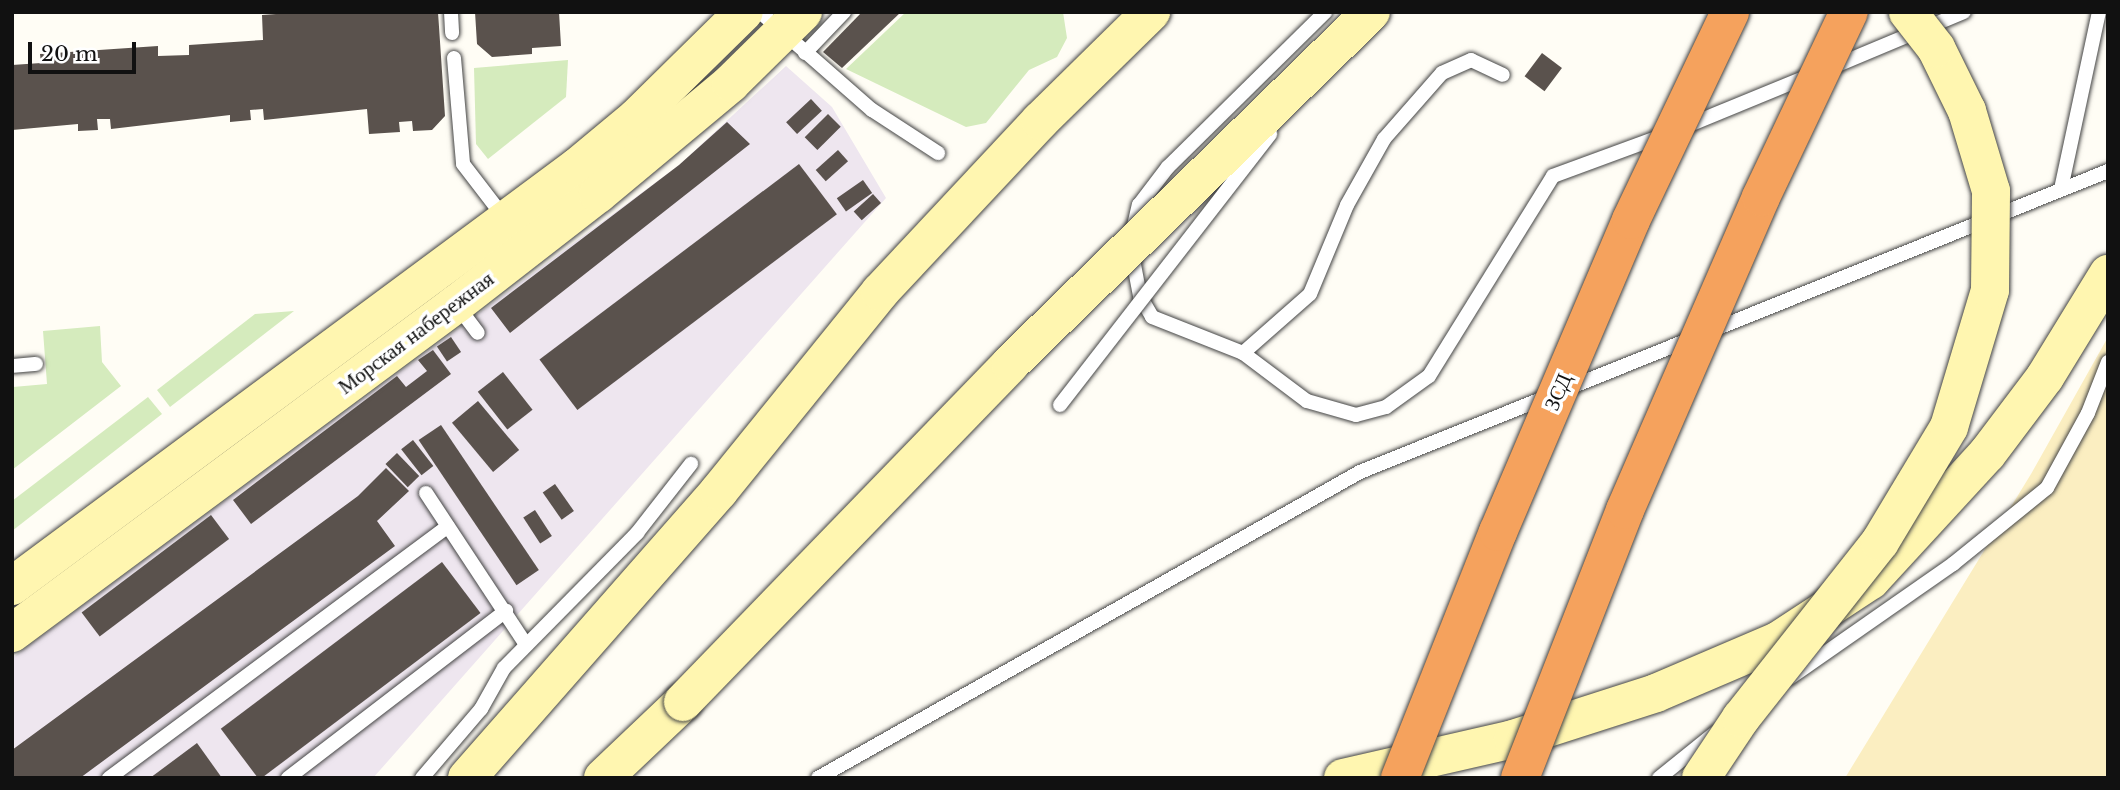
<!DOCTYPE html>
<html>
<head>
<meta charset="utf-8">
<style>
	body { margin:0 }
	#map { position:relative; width:2120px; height:790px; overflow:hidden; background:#fffdf5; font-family:"Libre Baskerville",serif }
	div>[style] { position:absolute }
	.industrial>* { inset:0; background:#eee6ef }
	.green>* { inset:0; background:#d5ebbd }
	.sand>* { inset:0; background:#fbeec1 }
	.building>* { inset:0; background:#5a524d; transform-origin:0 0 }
	.roads { filter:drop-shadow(0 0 2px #444) drop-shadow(0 0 2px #444) }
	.lane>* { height:14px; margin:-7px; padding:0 7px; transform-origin:7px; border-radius:7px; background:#fff }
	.secondary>* { height:38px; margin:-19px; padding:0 19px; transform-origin:19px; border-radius:19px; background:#fff6b0 }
	.bridges { filter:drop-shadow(0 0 2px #444) drop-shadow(0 0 2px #444) }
	.lane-bridge>* { height:14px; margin:-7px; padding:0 7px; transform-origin:7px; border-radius:7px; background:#fff }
	.secondary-bridge>* { height:38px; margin:-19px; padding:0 19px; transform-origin:19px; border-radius:19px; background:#fff6b0 }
	.highway-bridge>* { height:38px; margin:-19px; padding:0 19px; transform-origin:19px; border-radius:19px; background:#f5a25d }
	span { translate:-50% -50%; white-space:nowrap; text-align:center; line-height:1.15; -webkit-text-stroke:7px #fff; paint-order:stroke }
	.street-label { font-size:21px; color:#111 }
	.frame { position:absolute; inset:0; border:14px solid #111; pointer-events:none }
	.scale { position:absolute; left:28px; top:42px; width:108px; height:32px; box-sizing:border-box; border:4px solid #111; border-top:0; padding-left:9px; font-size:21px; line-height:24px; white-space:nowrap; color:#111; -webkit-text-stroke:5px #fff; paint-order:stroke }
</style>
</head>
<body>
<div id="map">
	<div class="industrial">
		<i style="clip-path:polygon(786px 66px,832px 107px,886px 198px,373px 778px,12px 778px,12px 658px,679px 165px)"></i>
	</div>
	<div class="green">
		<i style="clip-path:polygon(906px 12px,1063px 12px,1067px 38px,1057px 57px,1029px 70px,986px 123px,966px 127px,846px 69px)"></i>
		<i style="clip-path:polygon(568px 60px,566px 97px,488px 159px,476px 144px,474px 68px)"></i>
		<i style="clip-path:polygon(294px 311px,170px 407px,157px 390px,255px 314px)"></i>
		<i style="clip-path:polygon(100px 326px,102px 362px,121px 386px,12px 470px,13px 387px,47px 384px,43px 331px)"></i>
		<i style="clip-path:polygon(148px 397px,162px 414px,12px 531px,12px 501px)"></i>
	</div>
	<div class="sand">
		<i style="clip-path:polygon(2108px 337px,2108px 778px,1845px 778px,2031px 474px)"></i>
	</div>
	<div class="building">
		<i style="clip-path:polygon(304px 12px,438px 12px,445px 116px,432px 130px,413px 131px,412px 121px,399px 122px,400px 132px,369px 134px,367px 109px,264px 120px,263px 109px,250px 110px,251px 120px,230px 122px,230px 115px,111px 129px,110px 119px,97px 119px,98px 130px,78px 131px,78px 124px,12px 130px,12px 65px,41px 63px,40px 54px,158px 46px,158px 56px,189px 55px,189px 45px,263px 40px,262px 15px)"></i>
		<i style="clip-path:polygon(475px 12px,559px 12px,561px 46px,532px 48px,532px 54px,492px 57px,477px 44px)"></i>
		<i style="clip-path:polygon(862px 12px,901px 12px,842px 68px,823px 52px)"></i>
		<i style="left:1542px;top:53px;width:25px;height:29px;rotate:37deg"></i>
		<i style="left:811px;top:99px;width:16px;height:34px;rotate:47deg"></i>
		<i style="left:828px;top:114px;width:18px;height:33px;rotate:45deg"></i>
		<i style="clip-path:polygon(727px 122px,750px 144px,510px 333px,491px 308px,679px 165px)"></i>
		<i style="left:838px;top:150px;width:15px;height:30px;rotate:48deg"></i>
		<i style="left:799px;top:164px;width:63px;height:325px;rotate:53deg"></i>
		<i style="left:863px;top:180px;width:16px;height:32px;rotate:55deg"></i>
		<i style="left:873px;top:194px;width:12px;height:26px;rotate:48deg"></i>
		<i style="left:451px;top:337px;width:18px;height:17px;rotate:56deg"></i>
		<i style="clip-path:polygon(433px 350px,451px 374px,251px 524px,233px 500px,397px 376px,406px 387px,427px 371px,418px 360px)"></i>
		<i style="left:503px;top:372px;width:48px;height:32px;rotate:52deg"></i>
		<i style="left:478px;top:401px;width:64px;height:34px;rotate:50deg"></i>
		<i style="left:441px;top:425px;width:175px;height:27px;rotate:56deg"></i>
		<i style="left:413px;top:440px;width:33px;height:15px;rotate:52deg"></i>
		<i style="left:397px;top:453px;width:32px;height:16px;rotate:46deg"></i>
		<i style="clip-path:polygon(386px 468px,409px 491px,377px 521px,395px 546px,80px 778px,12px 778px,12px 750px,358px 496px)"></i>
		<i style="left:555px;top:484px;width:33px;height:15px;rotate:55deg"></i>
		<i style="left:535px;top:510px;width:31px;height:14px;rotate:57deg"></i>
		<i style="left:211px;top:515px;width:30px;height:162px;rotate:53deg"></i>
		<i style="left:442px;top:562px;width:64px;height:277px;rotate:53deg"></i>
		<i style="clip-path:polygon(197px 743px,222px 778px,150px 778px)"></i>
	</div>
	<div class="roads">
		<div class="lane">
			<i style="left:451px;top:12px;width:21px;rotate:87deg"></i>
			<i style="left:760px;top:12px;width:149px;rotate:41.2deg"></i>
			<i style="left:872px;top:110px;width:79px;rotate:33.1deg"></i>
			<i style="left:805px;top:53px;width:57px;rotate:-46.4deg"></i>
			<i style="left:454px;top:58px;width:106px;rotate:85.1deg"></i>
			<i style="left:463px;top:164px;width:71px;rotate:52.5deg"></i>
			<i style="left:1830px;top:68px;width:145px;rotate:-22.7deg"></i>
			<i style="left:1684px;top:127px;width:137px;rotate:-22.3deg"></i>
			<i style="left:2061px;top:189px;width:181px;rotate:-77.9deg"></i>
			<i style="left:1133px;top:230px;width:26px;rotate:-77deg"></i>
			<i style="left:1139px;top:205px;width:48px;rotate:-52.7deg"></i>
			<i style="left:1168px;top:167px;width:221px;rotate:-44.6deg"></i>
			<i style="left:1132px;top:254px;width:43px;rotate:79.2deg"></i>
			<i style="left:1140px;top:296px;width:24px;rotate:60deg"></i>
			<i style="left:1152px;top:317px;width:98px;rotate:21.6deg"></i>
			<i style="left:1243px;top:353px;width:80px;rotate:36.9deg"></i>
			<i style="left:1307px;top:401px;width:51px;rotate:15.9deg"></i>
			<i style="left:1356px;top:415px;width:31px;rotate:-15deg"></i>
			<i style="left:1386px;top:407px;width:53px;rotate:-35.8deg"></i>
			<i style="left:1429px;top:376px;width:235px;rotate:-58.2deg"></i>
			<i style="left:1553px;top:176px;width:116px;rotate:-20.2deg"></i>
			<i style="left:456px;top:304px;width:36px;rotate:53deg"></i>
			<i style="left:1243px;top:353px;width:89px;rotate:-41.4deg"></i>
			<i style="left:1310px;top:294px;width:96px;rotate:-67.4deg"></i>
			<i style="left:1347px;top:205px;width:76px;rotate:-60.7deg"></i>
			<i style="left:1384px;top:139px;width:88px;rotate:-48.7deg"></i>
			<i style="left:1442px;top:73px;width:32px;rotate:-24deg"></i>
			<i style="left:1471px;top:60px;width:35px;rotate:25deg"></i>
			<i style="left:12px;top:366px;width:24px;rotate:-5deg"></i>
			<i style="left:426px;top:493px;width:180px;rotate:56.6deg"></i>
			<i style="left:1791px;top:677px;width:198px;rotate:-34.9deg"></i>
			<i style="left:1953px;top:564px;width:121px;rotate:-39deg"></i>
			<i style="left:2047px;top:488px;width:85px;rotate:-61.3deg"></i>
			<i style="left:2088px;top:413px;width:55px;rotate:-68.6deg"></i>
			<i style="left:109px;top:778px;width:422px;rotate:-36.6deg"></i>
			<i style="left:288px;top:778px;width:275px;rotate:-37.5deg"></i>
			<i style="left:422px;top:778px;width:91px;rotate:-49.5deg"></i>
			<i style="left:481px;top:709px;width:47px;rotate:-60.7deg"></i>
			<i style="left:504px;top:668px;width:190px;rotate:-45.4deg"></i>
			<i style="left:637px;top:533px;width:88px;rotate:-52deg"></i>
			<i style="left:818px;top:778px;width:622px;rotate:-29.45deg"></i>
			<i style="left:1360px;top:472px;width:806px;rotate:-21.92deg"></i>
			<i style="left:1659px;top:778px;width:72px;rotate:-38.8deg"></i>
		</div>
		<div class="secondary">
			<i style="left:12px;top:586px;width:703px;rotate:-36.56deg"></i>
			<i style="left:577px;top:167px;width:77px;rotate:-39.7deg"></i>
			<i style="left:636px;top:118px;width:151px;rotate:-44.5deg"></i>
			<i style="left:12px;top:633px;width:553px;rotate:-36.54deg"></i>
			<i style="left:456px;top:304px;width:180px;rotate:-37.8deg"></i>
			<i style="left:598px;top:194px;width:173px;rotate:-39.8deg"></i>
			<i style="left:731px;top:83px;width:101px;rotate:-44.6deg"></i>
			<i style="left:467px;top:778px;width:382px;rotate:-48.7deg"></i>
			<i style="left:719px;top:491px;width:256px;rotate:-51deg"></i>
			<i style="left:880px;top:292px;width:234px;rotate:-46.9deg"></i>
			<i style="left:1040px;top:121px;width:156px;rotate:-44.5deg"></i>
			<i style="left:603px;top:778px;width:110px;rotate:-43.5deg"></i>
			<i style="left:1343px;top:778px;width:174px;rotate:-12.9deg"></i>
			<i style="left:1513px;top:739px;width:150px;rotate:-17.8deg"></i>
			<i style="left:1656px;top:693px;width:133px;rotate:-23.1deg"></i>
			<i style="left:1778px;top:641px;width:111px;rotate:-33.3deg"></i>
			<i style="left:1871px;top:580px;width:171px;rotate:-47.4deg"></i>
			<i style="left:1987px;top:454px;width:96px;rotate:-53deg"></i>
			<i style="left:2045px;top:377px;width:121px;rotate:-58.5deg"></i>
		</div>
	</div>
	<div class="bridges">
		<div class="lane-bridge">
			<i style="left:1060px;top:405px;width:343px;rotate:-52.2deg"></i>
		</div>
		<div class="secondary-bridge">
			<i style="left:683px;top:702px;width:470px;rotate:-45.9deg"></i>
			<i style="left:1010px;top:364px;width:504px;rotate:-44.28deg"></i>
			<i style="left:1701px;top:778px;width:72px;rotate:-56.3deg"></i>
			<i style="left:1741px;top:718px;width:224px;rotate:-51.7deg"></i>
			<i style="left:1880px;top:542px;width:134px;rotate:-59deg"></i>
			<i style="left:1949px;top:427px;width:143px;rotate:-73.3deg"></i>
			<i style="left:1990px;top:290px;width:99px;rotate:-89.4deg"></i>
			<i style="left:1991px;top:191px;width:84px;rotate:-106.7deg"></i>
			<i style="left:1967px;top:111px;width:70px;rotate:-116.2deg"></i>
			<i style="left:1936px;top:48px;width:46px;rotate:-127.9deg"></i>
		</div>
		<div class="highway-bridge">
			<i style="left:1400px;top:778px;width:265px;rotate:-68.3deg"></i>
			<i style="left:1498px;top:532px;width:339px;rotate:-66.9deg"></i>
			<i style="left:1631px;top:220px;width:230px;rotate:-64.5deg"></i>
			<i style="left:1520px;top:778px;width:288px;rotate:-68.6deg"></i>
			<i style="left:1625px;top:510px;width:341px;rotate:-66.5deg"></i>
			<i style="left:1761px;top:197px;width:205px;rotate:-64.6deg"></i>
		</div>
	</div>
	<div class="street-label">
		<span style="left:416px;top:333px;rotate:-37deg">Морская набережная</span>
		<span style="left:1558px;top:392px;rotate:-67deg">ЗСД</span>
	</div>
	<div class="frame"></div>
	<div class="scale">20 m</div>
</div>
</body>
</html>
